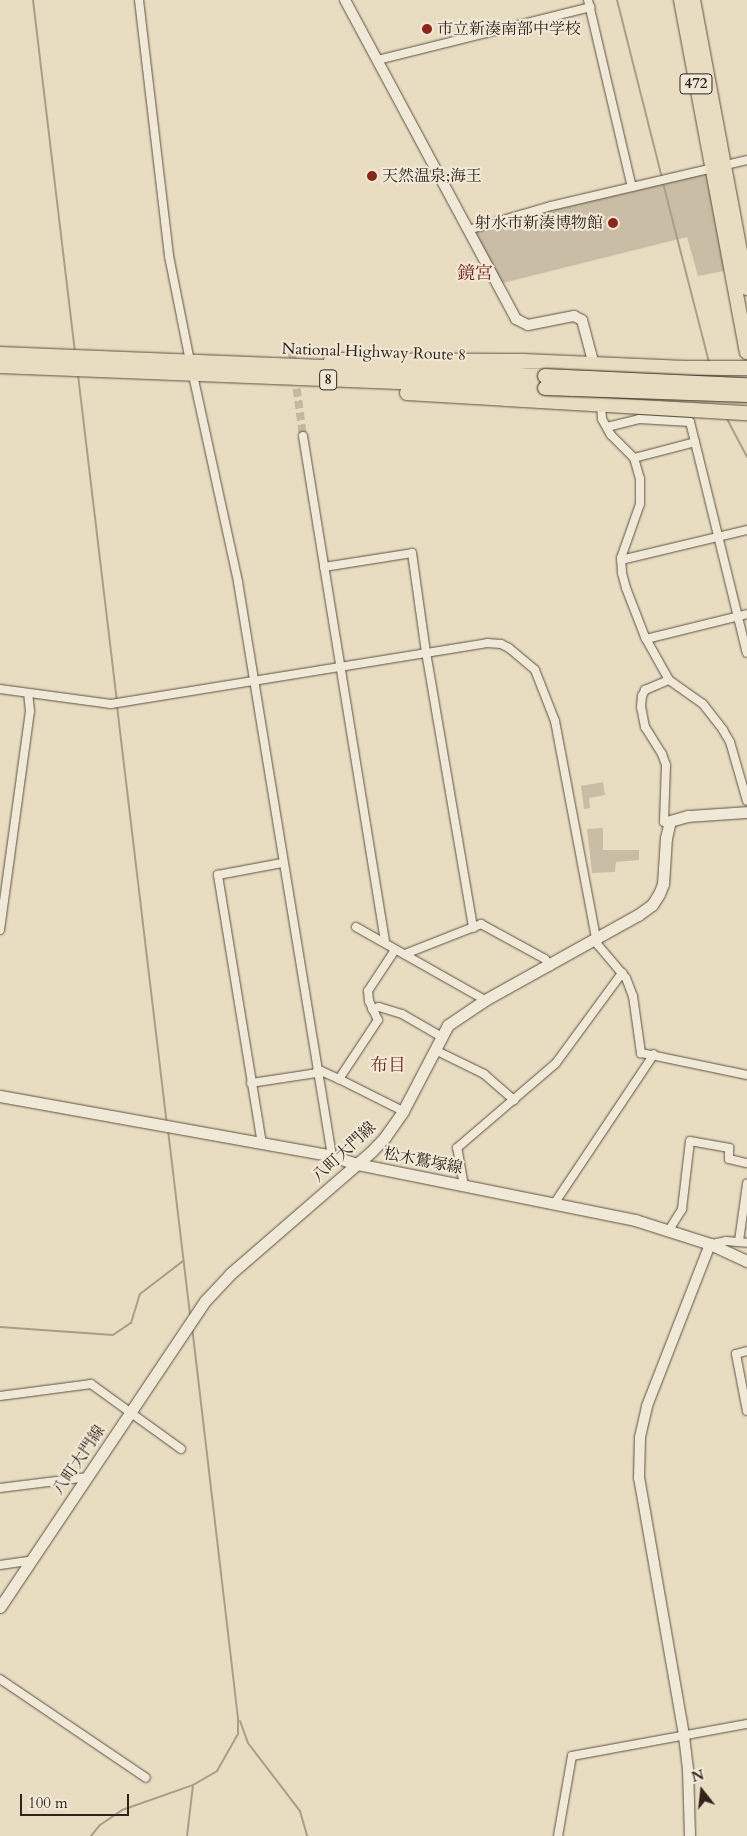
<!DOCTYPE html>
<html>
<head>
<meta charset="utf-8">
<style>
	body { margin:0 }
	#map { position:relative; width:747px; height:1836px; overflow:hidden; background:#e9ddc1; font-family:Cardo,"Noto Serif JP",serif }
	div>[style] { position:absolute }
	.green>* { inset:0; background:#cabda5 }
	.stream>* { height:2px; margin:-1px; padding:0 1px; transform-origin:1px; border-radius:1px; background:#aa9e89 }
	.minor-tunnel>* { height:8px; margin-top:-4px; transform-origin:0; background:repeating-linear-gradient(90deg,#c4b8a0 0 8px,transparent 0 12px) }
	.roads { filter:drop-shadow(0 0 1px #5f5244) drop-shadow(0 0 1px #5f5244) }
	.minor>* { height:8px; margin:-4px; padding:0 4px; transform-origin:4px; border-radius:4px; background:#f1e9d7 }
	.tertiary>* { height:10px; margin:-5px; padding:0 5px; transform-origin:5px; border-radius:5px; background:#f1e9d7 }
	.secondary>* { height:11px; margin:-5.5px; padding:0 5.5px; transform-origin:5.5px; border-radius:5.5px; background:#f1e9d7 }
	.trunk>* { height:14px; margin:-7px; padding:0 7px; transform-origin:7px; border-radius:7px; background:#e9ddc1 }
	.bridges { filter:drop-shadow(0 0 1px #31231b) drop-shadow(0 0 1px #31231b) }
	.trunk-bridge>* { height:14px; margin:-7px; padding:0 7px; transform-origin:7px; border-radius:7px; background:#e9ddc1 }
	.dots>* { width:14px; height:14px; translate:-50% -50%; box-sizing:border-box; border:2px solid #f1e9d7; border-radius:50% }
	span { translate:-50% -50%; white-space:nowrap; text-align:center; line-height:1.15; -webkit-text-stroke:4px #f1e9d7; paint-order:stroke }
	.shield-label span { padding:1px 4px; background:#f1e9d7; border:1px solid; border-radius:4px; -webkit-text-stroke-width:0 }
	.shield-label { font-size:15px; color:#31231b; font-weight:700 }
	.poi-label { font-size:16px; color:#31231b }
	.left { translate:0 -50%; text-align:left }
	.right { translate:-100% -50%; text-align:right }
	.street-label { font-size:16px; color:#31231b }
	.neighbourhood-label { font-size:18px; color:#7a1f14 }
	.north { position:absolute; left:677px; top:1766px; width:50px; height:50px; -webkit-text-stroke:4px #f1e9d7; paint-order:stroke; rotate:344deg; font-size:14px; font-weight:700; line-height:20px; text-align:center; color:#31231b }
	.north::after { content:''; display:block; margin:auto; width:18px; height:22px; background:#31231b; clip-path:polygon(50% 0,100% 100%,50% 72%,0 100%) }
	.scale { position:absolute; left:20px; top:1794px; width:109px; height:22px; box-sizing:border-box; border:2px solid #31231b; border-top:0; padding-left:6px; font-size:15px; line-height:18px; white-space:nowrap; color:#31231b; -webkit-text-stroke:4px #f1e9d7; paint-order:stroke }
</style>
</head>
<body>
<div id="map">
	<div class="green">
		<i style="clip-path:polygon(709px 173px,729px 270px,698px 276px,687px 237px,499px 284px,472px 231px,632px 188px)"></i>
		<i style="clip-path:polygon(603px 782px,605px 795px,589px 798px,590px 808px,584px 809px,581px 786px)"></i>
		<i style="clip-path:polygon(603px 828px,603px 850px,639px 850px,639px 860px,616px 862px,615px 872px,592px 873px,587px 829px)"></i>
	</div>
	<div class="stream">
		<i style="left:33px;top:0;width:354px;rotate:83.2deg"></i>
		<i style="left:617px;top:0;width:184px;rotate:75.8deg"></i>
		<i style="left:663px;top:183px;width:185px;rotate:75.6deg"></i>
		<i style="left:78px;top:375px;width:328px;rotate:83.2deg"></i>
		<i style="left:726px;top:417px;width:45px;rotate:62.3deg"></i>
		<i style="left:117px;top:706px;width:420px;rotate:83.2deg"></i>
		<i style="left:168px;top:1130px;width:185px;rotate:83.2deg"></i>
		<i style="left:0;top:1327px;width:113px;rotate:4deg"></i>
		<i style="left:113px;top:1335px;width:22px;rotate:-34deg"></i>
		<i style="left:131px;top:1323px;width:30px;rotate:-73deg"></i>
		<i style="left:140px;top:1294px;width:54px;rotate:-37.5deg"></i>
		<i style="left:240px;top:1721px;width:23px;rotate:70deg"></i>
		<i style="left:248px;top:1743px;width:86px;rotate:52.6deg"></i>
		<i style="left:300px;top:1811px;width:26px;rotate:74deg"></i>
		<i style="left:91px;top:1836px;width:14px;rotate:-51deg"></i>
		<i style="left:100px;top:1825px;width:27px;rotate:-34deg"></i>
		<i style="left:122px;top:1810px;width:75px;rotate:-19.4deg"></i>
		<i style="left:193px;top:1785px;width:28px;rotate:-30deg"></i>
		<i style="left:217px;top:1771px;width:43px;rotate:-60.4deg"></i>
		<i style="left:238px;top:1734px;width:16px;rotate:-90deg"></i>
		<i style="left:238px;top:1718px;width:392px;rotate:-96.7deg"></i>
		<i style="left:187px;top:1836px;width:51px;rotate:-83.3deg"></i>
	</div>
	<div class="minor-tunnel">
		<i style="left:292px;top:353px;width:84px;rotate:82.5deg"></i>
	</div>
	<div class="roads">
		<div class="minor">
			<i style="left:139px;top:0;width:258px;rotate:83.3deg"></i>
			<i style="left:169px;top:256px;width:107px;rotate:78.7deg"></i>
			<i style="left:588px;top:0;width:192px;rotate:76.8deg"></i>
			<i style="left:378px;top:60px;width:219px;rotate:-14deg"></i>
			<i style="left:468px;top:230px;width:86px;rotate:-16.1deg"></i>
			<i style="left:551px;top:206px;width:201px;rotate:-13.2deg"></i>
			<i style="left:193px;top:375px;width:212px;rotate:77.7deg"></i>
			<i style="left:238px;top:582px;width:582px;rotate:80.7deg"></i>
			<i style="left:601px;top:404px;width:15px;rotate:86deg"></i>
			<i style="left:602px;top:419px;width:18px;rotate:61deg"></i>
			<i style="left:611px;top:435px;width:33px;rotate:45deg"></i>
			<i style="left:634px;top:458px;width:22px;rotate:74deg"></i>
			<i style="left:640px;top:479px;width:25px;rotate:90deg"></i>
			<i style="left:640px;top:504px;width:57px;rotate:109.4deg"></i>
			<i style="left:621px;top:558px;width:15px;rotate:86deg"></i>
			<i style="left:622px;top:573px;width:16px;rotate:75deg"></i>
			<i style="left:626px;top:588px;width:53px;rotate:68.8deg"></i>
			<i style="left:645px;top:637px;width:49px;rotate:60.8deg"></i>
			<i style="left:669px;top:680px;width:42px;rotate:35.2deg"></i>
			<i style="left:703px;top:704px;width:33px;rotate:52deg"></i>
			<i style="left:723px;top:730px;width:14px;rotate:60deg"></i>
			<i style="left:730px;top:742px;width:61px;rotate:73.9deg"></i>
			<i style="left:607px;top:427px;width:33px;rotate:-14deg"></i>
			<i style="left:639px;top:419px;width:51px;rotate:3.4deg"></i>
			<i style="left:690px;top:422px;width:21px;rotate:76deg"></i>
			<i style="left:303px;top:436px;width:512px;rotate:80.78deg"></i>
			<i style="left:634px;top:458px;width:63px;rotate:-14.7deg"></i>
			<i style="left:695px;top:442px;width:217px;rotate:76.2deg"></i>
			<i style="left:621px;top:560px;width:130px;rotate:-13.4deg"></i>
			<i style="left:324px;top:567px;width:89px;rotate:-9deg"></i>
			<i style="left:412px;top:553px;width:100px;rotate:82deg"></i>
			<i style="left:426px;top:652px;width:280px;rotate:80.3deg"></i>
			<i style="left:646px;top:639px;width:104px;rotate:-13.9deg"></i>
			<i style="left:0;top:689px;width:112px;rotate:7.7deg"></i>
			<i style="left:111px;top:704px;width:381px;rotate:-9.2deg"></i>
			<i style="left:487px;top:643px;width:14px;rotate:4deg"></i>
			<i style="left:501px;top:644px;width:9px;rotate:27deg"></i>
			<i style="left:509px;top:648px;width:34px;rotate:40deg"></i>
			<i style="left:535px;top:670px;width:55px;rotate:68.6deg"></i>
			<i style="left:555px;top:721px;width:221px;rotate:79.3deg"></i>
			<i style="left:596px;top:938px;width:7px;rotate:74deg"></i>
			<i style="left:598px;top:945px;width:43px;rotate:49.7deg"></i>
			<i style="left:626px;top:978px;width:19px;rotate:69deg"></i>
			<i style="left:633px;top:996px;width:58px;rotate:82deg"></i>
			<i style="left:641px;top:1053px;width:108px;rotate:11.7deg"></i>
			<i style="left:668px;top:824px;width:4px;rotate:-153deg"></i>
			<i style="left:664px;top:822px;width:57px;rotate:-88deg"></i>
			<i style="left:666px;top:765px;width:12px;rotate:-110deg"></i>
			<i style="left:662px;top:754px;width:32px;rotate:-122deg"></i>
			<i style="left:645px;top:727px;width:20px;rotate:-101deg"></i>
			<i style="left:641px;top:707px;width:11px;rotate:-85deg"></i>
			<i style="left:642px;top:696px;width:7px;rotate:-63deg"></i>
			<i style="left:645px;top:690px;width:26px;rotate:-23deg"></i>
			<i style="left:356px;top:927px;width:148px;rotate:29.5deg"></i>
			<i style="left:0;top:930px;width:221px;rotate:-82.2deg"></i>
			<i style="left:30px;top:711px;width:18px;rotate:-96deg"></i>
			<i style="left:395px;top:950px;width:49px;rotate:123.4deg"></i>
			<i style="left:368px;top:991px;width:10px;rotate:84deg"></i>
			<i style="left:369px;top:1001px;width:21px;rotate:65deg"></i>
			<i style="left:378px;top:1020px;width:71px;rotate:123.5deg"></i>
			<i style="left:339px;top:1079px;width:72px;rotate:26.6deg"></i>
			<i style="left:405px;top:954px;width:82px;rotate:-21.5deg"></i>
			<i style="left:481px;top:924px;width:73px;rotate:28.7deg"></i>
			<i style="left:545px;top:959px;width:9px;rotate:54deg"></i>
			<i style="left:372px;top:1009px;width:7px;rotate:-16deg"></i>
			<i style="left:379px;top:1007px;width:24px;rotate:17deg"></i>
			<i style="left:402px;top:1014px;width:46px;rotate:29.9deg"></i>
			<i style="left:435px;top:1050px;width:55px;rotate:26.1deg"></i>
			<i style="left:484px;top:1074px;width:40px;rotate:41deg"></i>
			<i style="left:317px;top:1071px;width:4px"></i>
			<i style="left:321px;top:1071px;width:20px;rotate:24deg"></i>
			<i style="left:251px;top:1083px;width:67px;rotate:-8.6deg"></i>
			<i style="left:262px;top:1144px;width:273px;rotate:-99.3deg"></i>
			<i style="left:218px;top:875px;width:65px;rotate:-10.6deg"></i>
			<i style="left:464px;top:1186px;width:39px;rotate:-100deg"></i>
			<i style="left:457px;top:1148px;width:130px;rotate:-40.6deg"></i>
			<i style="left:556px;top:1063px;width:112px;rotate:-53.7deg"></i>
			<i style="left:554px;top:1204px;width:180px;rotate:-56.3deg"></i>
			<i style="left:669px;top:1230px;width:25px;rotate:-58deg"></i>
			<i style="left:682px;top:1209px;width:68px;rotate:-83.3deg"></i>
			<i style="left:690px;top:1141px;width:40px;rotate:10deg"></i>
			<i style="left:729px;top:1148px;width:11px;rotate:90deg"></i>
			<i style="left:729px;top:1159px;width:18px;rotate:13deg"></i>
			<i style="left:739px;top:1241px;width:58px;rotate:-82deg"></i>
			<i style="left:712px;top:1244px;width:14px;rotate:-12deg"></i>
			<i style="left:726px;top:1241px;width:21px;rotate:5deg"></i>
			<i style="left:747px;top:1351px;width:11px;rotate:165deg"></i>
			<i style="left:736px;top:1354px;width:58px;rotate:79.1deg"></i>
			<i style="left:0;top:1396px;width:92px;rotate:-7.5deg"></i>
			<i style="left:91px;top:1384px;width:111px;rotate:35.8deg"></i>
			<i style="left:0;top:1488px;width:89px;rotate:-7.1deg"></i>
			<i style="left:0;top:1565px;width:30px;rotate:-8deg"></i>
			<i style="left:0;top:1679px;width:176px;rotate:34.1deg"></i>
			<i style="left:558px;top:1836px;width:81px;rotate:-80.1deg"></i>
			<i style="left:572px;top:1756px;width:178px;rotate:-10.4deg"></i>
		</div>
		<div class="tertiary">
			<i style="left:345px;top:0;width:362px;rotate:61.8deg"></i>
			<i style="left:516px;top:319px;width:13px;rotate:27deg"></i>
			<i style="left:528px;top:325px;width:47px;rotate:-11.1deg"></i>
			<i style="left:574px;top:316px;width:9px;rotate:27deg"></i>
			<i style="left:582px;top:320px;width:51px;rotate:75.1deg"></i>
			<i style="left:690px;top:1836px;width:67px;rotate:-91.7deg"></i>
			<i style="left:688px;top:1769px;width:34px;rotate:-97deg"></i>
			<i style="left:684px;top:1735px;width:261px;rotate:-99.9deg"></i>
			<i style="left:639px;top:1478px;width:41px;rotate:-88.6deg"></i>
			<i style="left:640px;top:1437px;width:32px;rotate:-77deg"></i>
			<i style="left:647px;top:1406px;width:174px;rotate:-68.7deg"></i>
		</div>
		<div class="secondary">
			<i style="left:0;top:1096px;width:337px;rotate:10.2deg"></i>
			<i style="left:332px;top:1156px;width:26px;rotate:18deg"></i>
			<i style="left:357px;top:1164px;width:284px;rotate:11.4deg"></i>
			<i style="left:635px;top:1220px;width:79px;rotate:17.7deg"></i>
			<i style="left:710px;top:1244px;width:41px;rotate:24.7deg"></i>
			<i style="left:0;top:1607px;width:368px;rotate:-56.2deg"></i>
			<i style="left:205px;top:1301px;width:37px;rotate:-47deg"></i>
			<i style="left:230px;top:1274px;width:186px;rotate:-40.9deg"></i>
			<i style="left:371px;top:1152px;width:21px;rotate:-47deg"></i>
			<i style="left:385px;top:1137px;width:32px;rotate:-55deg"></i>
			<i style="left:403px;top:1111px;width:97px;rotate:-62.4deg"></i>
			<i style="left:448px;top:1025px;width:45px;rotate:-34deg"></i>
			<i style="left:485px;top:1000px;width:175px;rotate:-29.1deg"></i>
			<i style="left:638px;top:915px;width:17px;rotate:-36deg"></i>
			<i style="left:652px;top:905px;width:13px;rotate:-58deg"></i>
			<i style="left:659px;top:894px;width:11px;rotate:-68deg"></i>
			<i style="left:663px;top:884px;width:46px;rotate:-86.3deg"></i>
			<i style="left:666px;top:838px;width:17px;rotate:-77deg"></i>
			<i style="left:670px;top:821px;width:19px;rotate:-16deg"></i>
			<i style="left:688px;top:816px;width:59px;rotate:-3.9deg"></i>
		</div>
		<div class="trunk">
			<i style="left:681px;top:0;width:358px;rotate:79.4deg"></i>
			<i style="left:693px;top:0;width:293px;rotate:79.4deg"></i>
			<i style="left:0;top:354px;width:545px;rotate:2.31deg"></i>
			<i style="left:331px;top:360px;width:192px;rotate:0.3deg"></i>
			<i style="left:523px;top:361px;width:162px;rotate:2.5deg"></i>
			<i style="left:685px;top:368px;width:62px"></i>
			<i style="left:0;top:366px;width:545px;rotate:2.31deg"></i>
			<i style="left:407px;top:393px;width:341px;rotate:3.4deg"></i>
		</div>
	</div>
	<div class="bridges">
		<div class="trunk-bridge">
			<i style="left:545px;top:376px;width:202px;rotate:2.6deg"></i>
			<i style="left:545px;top:388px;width:202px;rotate:2deg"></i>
		</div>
	</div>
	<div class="dots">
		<i style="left:427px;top:29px;background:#8f2418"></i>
		<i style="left:372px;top:176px;background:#8f2418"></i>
		<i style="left:613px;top:223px;background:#8f2418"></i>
	</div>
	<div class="shield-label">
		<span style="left:696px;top:84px">472</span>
		<span style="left:328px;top:380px">8</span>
	</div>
	<div class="poi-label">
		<span class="left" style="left:437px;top:29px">市立新湊南部中学校</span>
		<span class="left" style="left:382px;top:176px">天然温泉;海王</span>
		<span class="right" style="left:603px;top:223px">射水市新湊博物館</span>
	</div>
	<div class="street-label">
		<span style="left:374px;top:352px;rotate:2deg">National Highway Route 8</span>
		<span style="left:344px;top:1152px;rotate:-43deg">八町大門線</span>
		<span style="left:423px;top:1161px;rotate:11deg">松木鷲塚線</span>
		<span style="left:79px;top:1460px;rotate:-56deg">八町大門線</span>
	</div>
	<div class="neighbourhood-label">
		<span style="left:475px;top:274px">鏡宮</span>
		<span style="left:388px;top:1066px">布目</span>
	</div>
	<div class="north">N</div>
	<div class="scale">100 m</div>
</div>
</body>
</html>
